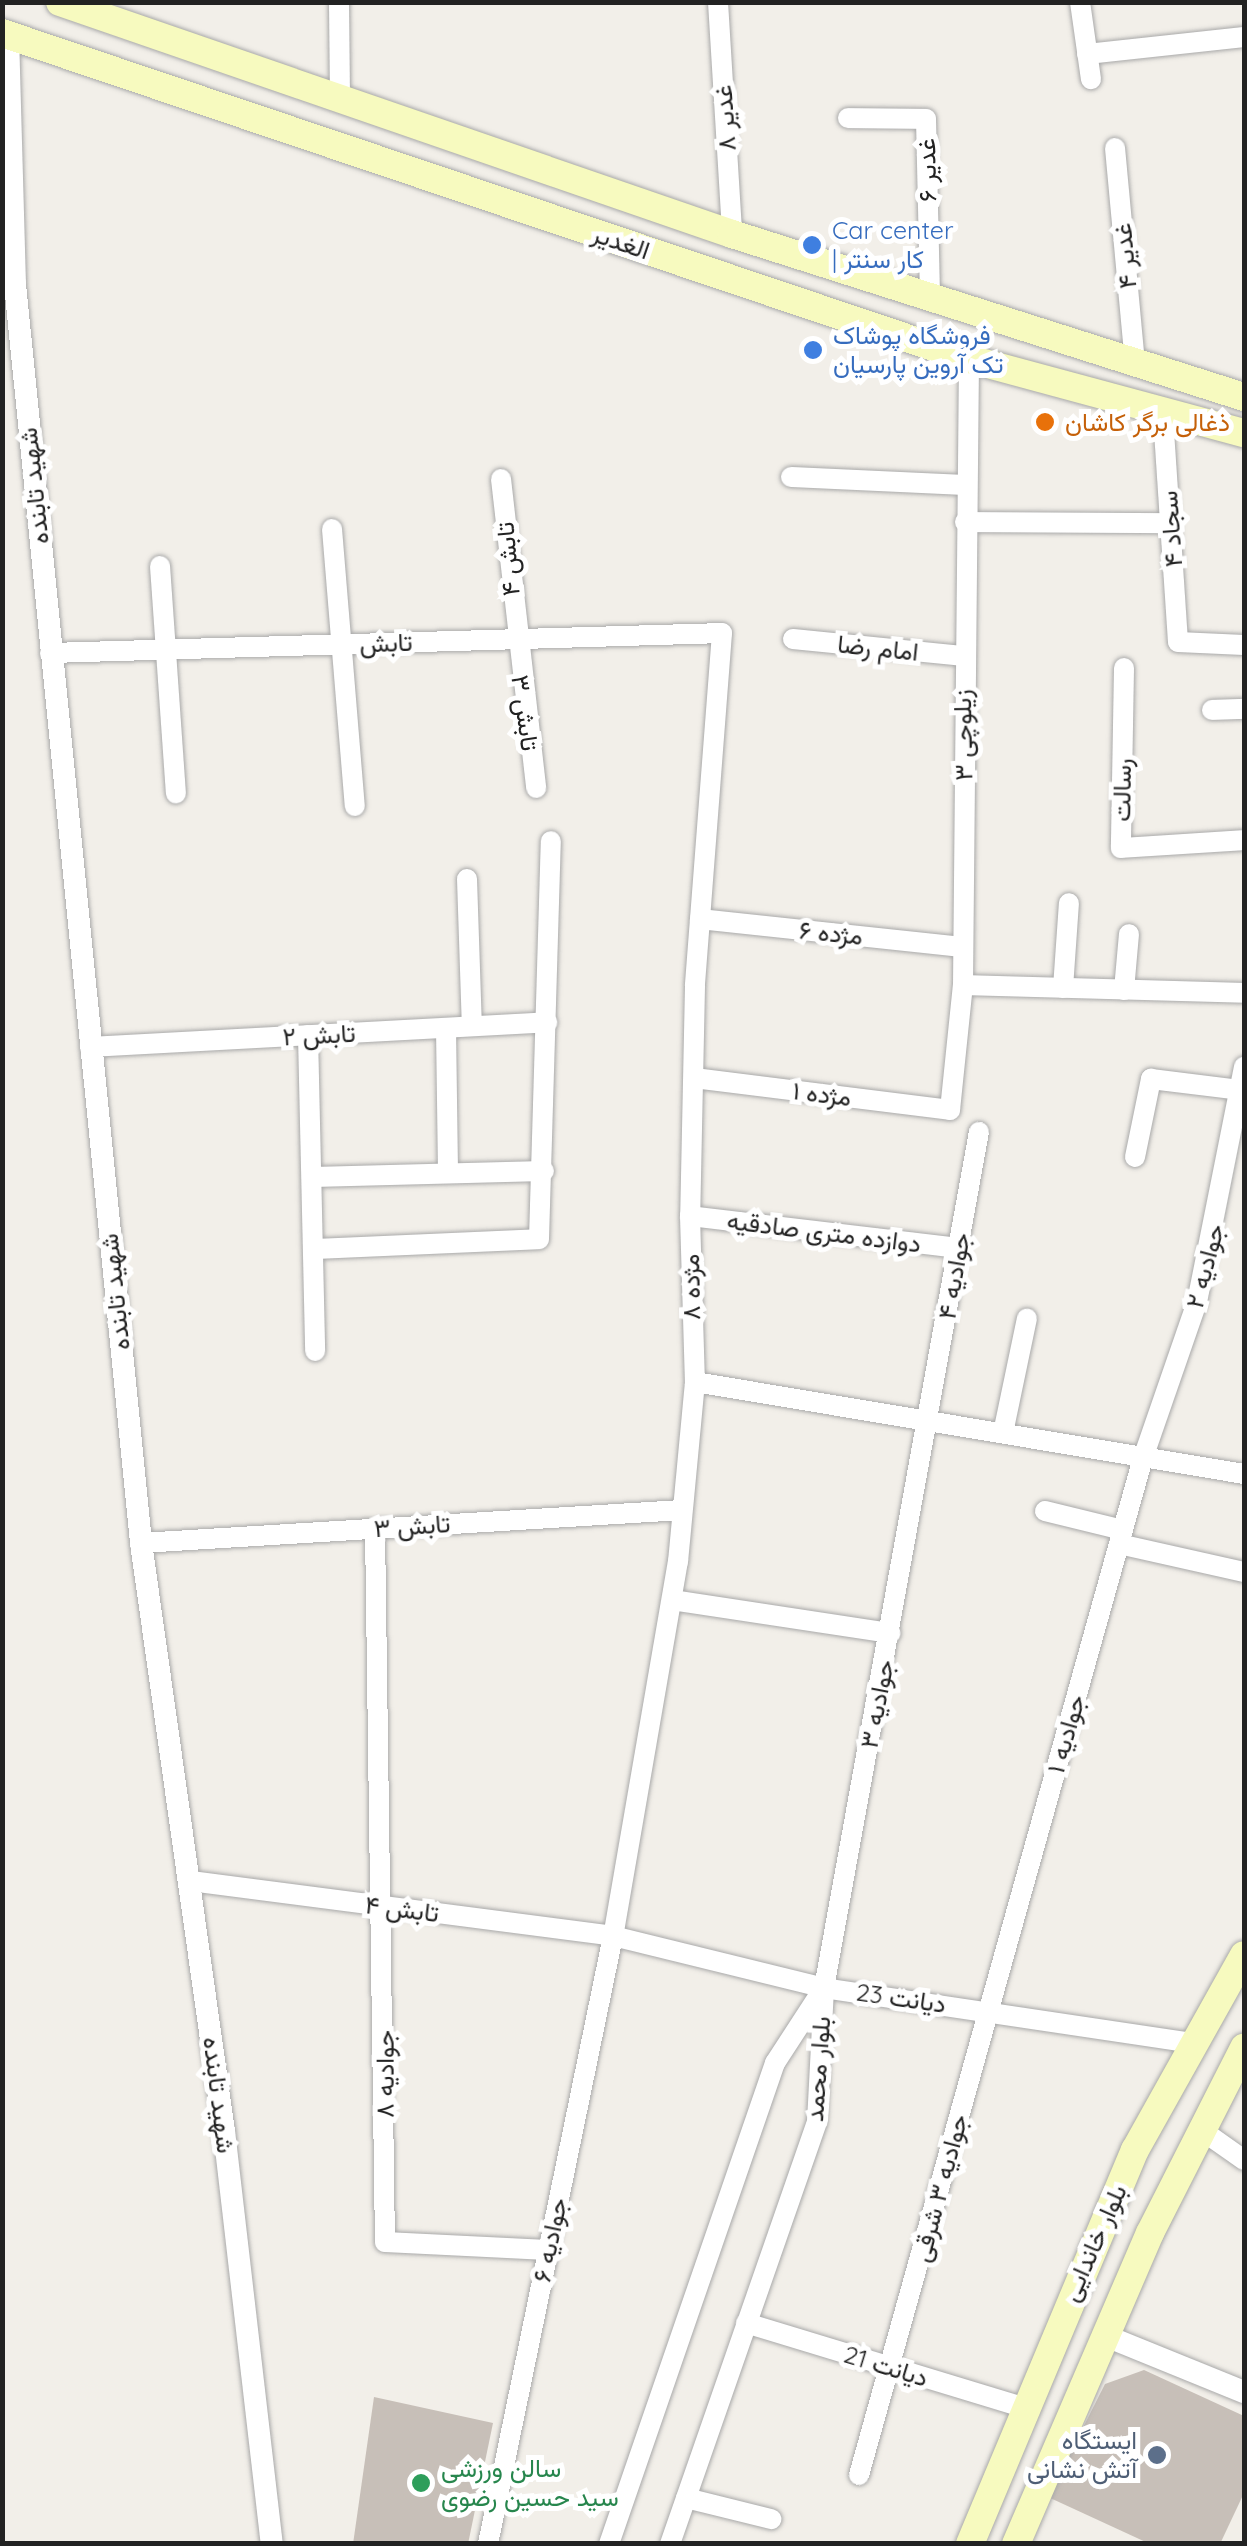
<!DOCTYPE html>
<html>
<head>
<meta charset="utf-8">
<style>
	body { margin:0 }
	#map { position:relative; width:1247px; height:2546px; overflow:hidden; background:#f2efe9; font-family:Quicksand,Vazirmatn,sans-serif }
	div>[style] { position:absolute }
	.building>* { inset:0; background:#c7bfb8 }
	.roads { filter:drop-shadow(0 0 2px #a9a9a9) drop-shadow(0 0 2px #a9a9a9) }
	.minor>* { height:20px; margin:-10px; padding:0 10px; transform-origin:10px; border-radius:10px; background:#fff }
	.tertiary>* { height:22px; margin:-11px; padding:0 11px; transform-origin:11px; border-radius:11px; background:#fff }
	.secondary>* { height:28px; margin:-14px; padding:0 14px; transform-origin:14px; border-radius:14px; background:#f7fabf }
	.dots>* { width:28px; height:28px; translate:-50% -50%; box-sizing:border-box; border:5px solid #fff; border-radius:50% }
	span { translate:-50% -50%; white-space:nowrap; text-align:center; line-height:1.15; -webkit-text-stroke:10px #fff; paint-order:stroke }
	.street-label { font-size:25px; color:#222 }
	.shop-label { font-size:25px; color:#366cbe }
	.left { translate:0 -50%; text-align:left }
	.food-label { font-size:25px; color:#c56008 }
	.service-label { font-size:25px; color:#4e5e75 }
	.right { translate:-100% -50%; text-align:right }
	.leisure-label { font-size:25px; color:#27864d }
	.frame { position:absolute; inset:0; border:5px solid #222; pointer-events:none }
</style>
</head>
<body>
<div id="map">
	<div class="building">
		<i style="clip-path:polygon(1144px 2370px,1244px 2416px,1244px 2493px,1220px 2544px,1150px 2544px,1048px 2497px,1105px 2384px)"></i>
		<i style="clip-path:polygon(374px 2397px,493px 2423px,468px 2544px,353px 2544px)"></i>
	</div>
	<div class="roads">
		<div class="minor">
			<i style="left:339px;top:2px;width:100px;rotate:89.4deg"></i>
			<i style="left:718px;top:2px;width:232px;rotate:86.5deg"></i>
			<i style="left:1080px;top:2px;width:78px;rotate:81.9deg"></i>
			<i style="left:1087px;top:54px;width:158px;rotate:-6.2deg"></i>
			<i style="left:848px;top:118px;width:78px;rotate:0.7deg"></i>
			<i style="left:926px;top:119px;width:180px;rotate:88.7deg"></i>
			<i style="left:1115px;top:148px;width:217px;rotate:84.7deg"></i>
			<i style="left:1163px;top:416px;width:226px;rotate:86.2deg"></i>
			<i style="left:1178px;top:642px;width:66px;rotate:2.6deg"></i>
			<i style="left:791px;top:477px;width:175px;rotate:2.6deg"></i>
			<i style="left:501px;top:479px;width:311px;rotate:83.5deg"></i>
			<i style="left:965px;top:522px;width:206px;rotate:0.3deg"></i>
			<i style="left:332px;top:529px;width:278px;rotate:85.3deg"></i>
			<i style="left:160px;top:566px;width:228px;rotate:86deg"></i>
			<i style="left:793px;top:639px;width:170px;rotate:5.7deg"></i>
			<i style="left:50px;top:653px;width:672px;rotate:-1.7deg"></i>
			<i style="left:722px;top:633px;width:354px;rotate:94.4deg"></i>
			<i style="left:695px;top:986px;width:230px;rotate:91.2deg"></i>
			<i style="left:690px;top:1216px;width:166px;rotate:88.3deg"></i>
			<i style="left:695px;top:1382px;width:180px;rotate:95.4deg"></i>
			<i style="left:678px;top:1561px;width:381px;rotate:99.8deg"></i>
			<i style="left:613px;top:1936px;width:621px;rotate:101.62deg"></i>
			<i style="left:1124px;top:668px;width:180px;rotate:91deg"></i>
			<i style="left:1121px;top:848px;width:123px;rotate:-3.7deg"></i>
			<i style="left:1212px;top:710px;width:32px;rotate:-2deg"></i>
			<i style="left:467px;top:879px;width:147px;rotate:88.1deg"></i>
			<i style="left:700px;top:919px;width:263px;rotate:6.1deg"></i>
			<i style="left:963px;top:985px;width:281px;rotate:1.6deg"></i>
			<i style="left:1063px;top:988px;width:85px;rotate:-86deg"></i>
			<i style="left:1124px;top:990px;width:56px;rotate:-84.9deg"></i>
			<i style="left:446px;top:1028px;width:145px;rotate:89.2deg"></i>
			<i style="left:308px;top:1035px;width:316px;rotate:88.7deg"></i>
			<i style="left:90px;top:1047px;width:458px;rotate:-3.1deg"></i>
			<i style="left:694px;top:1078px;width:258px;rotate:7.1deg"></i>
			<i style="left:950px;top:1110px;width:126px;rotate:-84.1deg"></i>
			<i style="left:963px;top:985px;width:626px;rotate:-89.45deg"></i>
			<i style="left:1135px;top:1157px;width:80px;rotate:-78.4deg"></i>
			<i style="left:1151px;top:1079px;width:91px;rotate:7deg"></i>
			<i style="left:313px;top:1177px;width:231px;rotate:-1.5deg"></i>
			<i style="left:690px;top:1216px;width:271px;rotate:6.8deg"></i>
			<i style="left:314px;top:1249px;width:225px;rotate:-2.5deg"></i>
			<i style="left:539px;top:1239px;width:398px;rotate:-88.3deg"></i>
			<i style="left:695px;top:1382px;width:557px;rotate:9.51deg"></i>
			<i style="left:1003px;top:1433px;width:117px;rotate:-78.2deg"></i>
			<i style="left:1045px;top:1511px;width:80px;rotate:13.7deg"></i>
			<i style="left:375px;top:1529px;width:713px;rotate:89.2deg"></i>
			<i style="left:385px;top:2242px;width:163px;rotate:2.8deg"></i>
			<i style="left:141px;top:1543px;width:542px;rotate:-3.49deg"></i>
			<i style="left:1119px;top:1544px;width:128px;rotate:12.6deg"></i>
			<i style="left:672px;top:1600px;width:221px;rotate:8.6deg"></i>
			<i style="left:191px;top:1881px;width:426px;rotate:7.4deg"></i>
			<i style="left:613px;top:1936px;width:217px;rotate:13.8deg"></i>
			<i style="left:824px;top:1988px;width:372px;rotate:8.5deg"></i>
			<i style="left:1200px;top:2129px;width:54px;rotate:35.2deg"></i>
			<i style="left:746px;top:2323px;width:293px;rotate:16.9deg"></i>
			<i style="left:859px;top:2475px;width:1056px;rotate:-74.4deg"></i>
			<i style="left:1143px;top:1458px;width:165px;rotate:-70.9deg"></i>
			<i style="left:1197px;top:1302px;width:240px;rotate:-78.7deg"></i>
			<i style="left:686px;top:2498px;width:88px;rotate:13.9deg"></i>
			<i style="left:609px;top:2544px;width:509px;rotate:-70.96deg"></i>
			<i style="left:775px;top:2063px;width:88px;rotate:-57deg"></i>
			<i style="left:670px;top:2544px;width:447px;rotate:-70.8deg"></i>
			<i style="left:817px;top:2122px;width:134px;rotate:-87deg"></i>
			<i style="left:824px;top:1988px;width:870px;rotate:-79.74deg"></i>
		</div>
		<div class="tertiary">
			<i style="left:8px;top:35px;width:249px;rotate:88.4deg"></i>
			<i style="left:15px;top:284px;width:1265px;rotate:84.28deg"></i>
			<i style="left:141px;top:1543px;width:594px;rotate:81.97deg"></i>
			<i style="left:224px;top:2131px;width:416px;rotate:83.4deg"></i>
			<i style="left:1106px;top:2336px;width:149px;rotate:22.1deg"></i>
		</div>
		<div class="secondary">
			<i style="left:60px;top:2px;width:711px;rotate:19.05deg"></i>
			<i style="left:732px;top:234px;width:537px;rotate:17.66deg"></i>
			<i style="left:2px;top:33px;width:1020px;rotate:18.63deg"></i>
			<i style="left:969px;top:359px;width:285px;rotate:15.1deg"></i>
			<i style="left:970px;top:2544px;width:427px;rotate:-67.3deg"></i>
			<i style="left:1135px;top:2150px;width:223px;rotate:-60.8deg"></i>
			<i style="left:1016px;top:2544px;width:339px;rotate:-66.7deg"></i>
			<i style="left:1150px;top:2233px;width:208px;rotate:-63.1deg"></i>
		</div>
	</div>
	<div class="dots">
		<i style="left:812px;top:245px;background:#3f7fe0"></i>
		<i style="left:813px;top:350px;background:#3f7fe0"></i>
		<i style="left:1045px;top:422px;background:#e8710a"></i>
		<i style="left:1157px;top:2455px;background:#5c6f8a"></i>
		<i style="left:421px;top:2483px;background:#2e9e5b"></i>
	</div>
	<div class="street-label">
		<span style="left:725px;top:118px;rotate:-94deg">غدیر ۸</span>
		<span style="left:927px;top:170px;rotate:-91deg">غدیر ۶</span>
		<span style="left:621px;top:242px;rotate:19deg">الغدیر</span>
		<span style="left:1125px;top:256px;rotate:-95deg">غدیر ۴</span>
		<span style="left:34px;top:486px;rotate:-96deg">شهید تابنده</span>
		<span style="left:1171px;top:529px;rotate:-94deg">سجاد ۴</span>
		<span style="left:508px;top:559px;rotate:-95deg">تابش ۴</span>
		<span style="left:386px;top:643px;rotate:-2deg">تابش</span>
		<span style="left:878px;top:648px;rotate:6deg">امام رضا</span>
		<span style="left:525px;top:713px;rotate:82deg">تابش ۳</span>
		<span style="left:963px;top:735px;rotate:-91deg">زیلوچی ۳</span>
		<span style="left:1122px;top:790px;rotate:-89deg">رسالت</span>
		<span style="left:831px;top:933px;rotate:6deg">مژده ۶</span>
		<span style="left:319px;top:1035px;rotate:-3deg">تابش ۲</span>
		<span style="left:822px;top:1094px;rotate:7deg">مژده ۱</span>
		<span style="left:824px;top:1232px;rotate:7deg">دوازده متری صادقیه</span>
		<span style="left:1205px;top:1266px;rotate:-75deg">جوادیه ۲</span>
		<span style="left:954px;top:1276px;rotate:-80deg">جوادیه ۴</span>
		<span style="left:691px;top:1287px;rotate:-91deg">مژده ۸</span>
		<span style="left:115px;top:1292px;rotate:-96deg">شهید تابنده</span>
		<span style="left:412px;top:1526px;rotate:-4deg">تابش ۳</span>
		<span style="left:877px;top:1704px;rotate:-79deg">جوادیه ۳</span>
		<span style="left:1066px;top:1734px;rotate:-74deg">جوادیه ۱</span>
		<span style="left:402px;top:1909px;rotate:7deg">تابش ۴</span>
		<span style="left:901px;top:1998px;rotate:8deg">دیانت 23</span>
		<span style="left:818px;top:2069px;rotate:-86deg">بلوار محمد</span>
		<span style="left:385px;top:2074px;rotate:-90deg">جوادیه ۸</span>
		<span style="left:219px;top:2095px;rotate:83deg">شهید تابنده</span>
		<span style="left:940px;top:2188px;rotate:-75deg">جوادیه ۳ شرقی</span>
		<span style="left:550px;top:2240px;rotate:-78deg">جوادیه ۶</span>
		<span style="left:1094px;top:2243px;rotate:-66deg">بلوار خاندایی</span>
		<span style="left:886px;top:2366px;rotate:17deg">دیانت 21</span>
	</div>
	<div class="shop-label">
		<span class="left" style="left:832px;top:245px">Car center<br>| کار سنتر</span>
		<span class="left" style="left:833px;top:350px">فروشگاه پوشاک<br>تک آروین پارسیان</span>
	</div>
	<div class="food-label">
		<span class="left" style="left:1065px;top:422px">ذغالی برگر کاشان</span>
	</div>
	<div class="service-label">
		<span class="right" style="left:1137px;top:2455px">ایستگاه<br>آتش نشانی</span>
	</div>
	<div class="leisure-label">
		<span class="left" style="left:441px;top:2483px">سالن ورزشی<br>سید حسین رضوی</span>
	</div>
	<div class="frame"></div>
</div>
</body>
</html>
